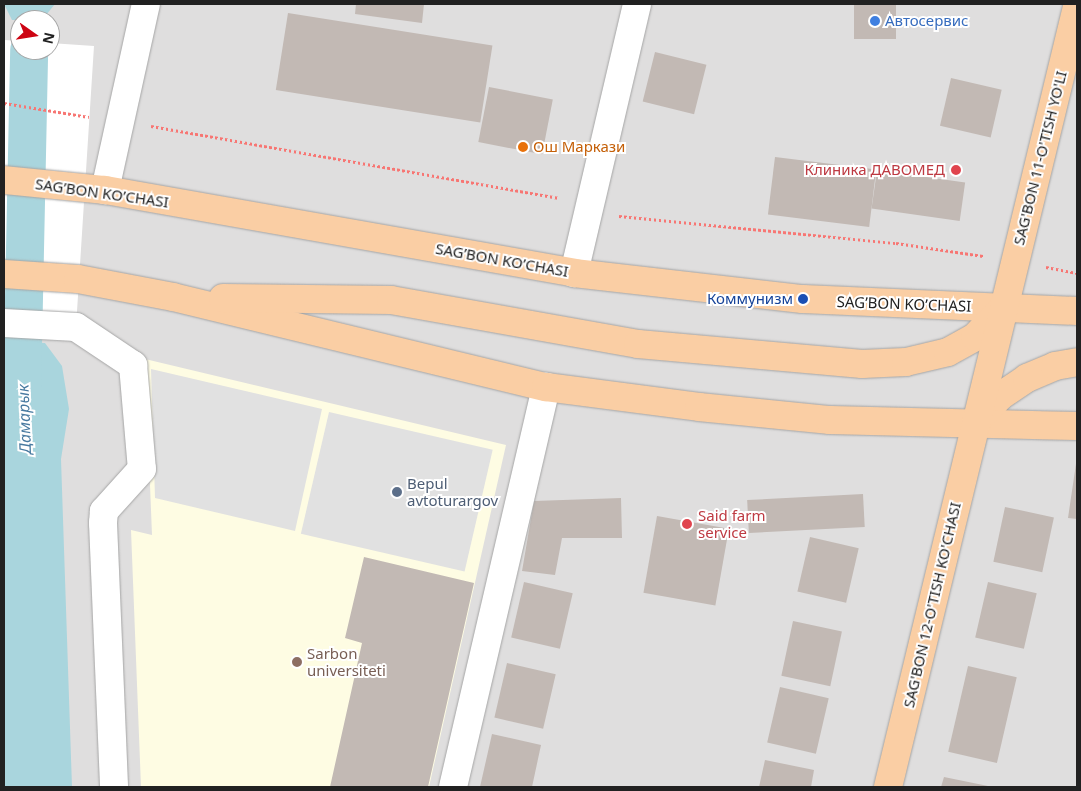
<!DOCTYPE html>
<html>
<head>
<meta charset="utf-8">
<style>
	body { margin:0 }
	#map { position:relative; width:1081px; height:791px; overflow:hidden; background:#f1ede8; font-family:"Noto Sans",sans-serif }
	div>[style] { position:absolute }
	.residential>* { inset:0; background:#dfdede }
	.education>* { inset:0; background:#fefce3 }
	.parking>* { inset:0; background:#e1e1e1; transform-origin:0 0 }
	.water>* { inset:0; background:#a9d5dd }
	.pier>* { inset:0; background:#fff }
	.canal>* { height:38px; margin:-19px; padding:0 19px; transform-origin:19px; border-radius:19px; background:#a9d5dd }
	.building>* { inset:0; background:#c2b9b4; transform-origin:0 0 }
	.path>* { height:3px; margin-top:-1.5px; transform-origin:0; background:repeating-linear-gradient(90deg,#f77673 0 2.5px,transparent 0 5px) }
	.roads { filter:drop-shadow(0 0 1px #a5a5a5) drop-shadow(0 0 1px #a5a5a5) }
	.minor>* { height:28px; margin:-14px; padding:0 14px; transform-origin:14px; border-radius:14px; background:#fff }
	.major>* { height:28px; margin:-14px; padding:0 14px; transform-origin:14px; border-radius:14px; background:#facea4 }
	.dots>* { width:14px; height:14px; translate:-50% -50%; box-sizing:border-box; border:2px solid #fff; border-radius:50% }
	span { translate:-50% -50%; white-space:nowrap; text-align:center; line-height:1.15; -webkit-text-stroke:4px #fff; paint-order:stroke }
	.shop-label { font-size:15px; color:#366cbe }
	.left { translate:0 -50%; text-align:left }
	.food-label { font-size:15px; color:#c56008 }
	.street-label { font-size:15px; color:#212121 }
	.health-label { font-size:15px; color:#be3a42 }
	.right { translate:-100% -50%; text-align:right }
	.transit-label { font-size:15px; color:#164399 }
	.service-label { font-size:15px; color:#4e5e75 }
	.education-label { font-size:15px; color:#785e54 }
	.water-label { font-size:16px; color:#487aa0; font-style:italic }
	.frame { position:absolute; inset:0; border:5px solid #212121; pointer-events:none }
	.north { position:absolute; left:10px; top:10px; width:50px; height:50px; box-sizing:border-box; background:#fff; border:1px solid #a6a6a6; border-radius:50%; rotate:103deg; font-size:14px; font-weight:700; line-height:20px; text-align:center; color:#212121 }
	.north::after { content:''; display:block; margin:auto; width:18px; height:22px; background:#cd0413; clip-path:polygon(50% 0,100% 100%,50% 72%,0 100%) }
</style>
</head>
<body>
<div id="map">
	<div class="residential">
		<i style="clip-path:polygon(evenodd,4px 4px,1077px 4px,1077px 787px,44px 787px,28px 349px,44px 146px,4px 141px,4px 4px,20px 20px,50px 20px,50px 50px,20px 50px,20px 20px)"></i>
	</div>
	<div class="education">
		<i style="clip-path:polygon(145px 359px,506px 445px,429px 787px,141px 787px,131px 530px,152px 535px)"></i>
	</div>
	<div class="parking">
		<i style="clip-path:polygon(151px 369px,322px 409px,295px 531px,155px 498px)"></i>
		<i style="left:329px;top:412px;width:168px;height:125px;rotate:13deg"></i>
	</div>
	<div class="water">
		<i style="clip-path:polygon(4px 4px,55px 4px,42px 20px,12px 20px)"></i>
		<i style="clip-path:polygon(11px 342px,45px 343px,62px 366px,69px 409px,61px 459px,72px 787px,4px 787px,4px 356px)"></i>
	</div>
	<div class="pier">
		<i style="clip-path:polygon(4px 40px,20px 41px,20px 50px,50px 50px,50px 43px,94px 46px,76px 327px,4px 323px)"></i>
	</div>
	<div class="canal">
		<i style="left:22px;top:393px;width:343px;rotate:-88.8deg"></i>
	</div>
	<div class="building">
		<i style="clip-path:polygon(356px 4px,424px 4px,422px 23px,355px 14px)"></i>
		<i style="left:854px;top:4px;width:42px;height:35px"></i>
		<i style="left:288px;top:13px;width:207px;height:78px;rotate:9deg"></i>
		<i style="left:655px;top:52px;width:53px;height:51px;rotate:14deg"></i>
		<i style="left:951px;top:78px;width:52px;height:49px;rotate:13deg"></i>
		<i style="left:489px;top:87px;width:65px;height:56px;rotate:11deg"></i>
		<i style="left:775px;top:157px;width:102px;height:58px;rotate:7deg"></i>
		<i style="left:877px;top:170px;width:89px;height:39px;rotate:8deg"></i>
		<i style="clip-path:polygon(1077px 457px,1077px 519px,1068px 518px)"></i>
		<i style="left:863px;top:494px;width:33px;height:116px;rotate:87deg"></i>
		<i style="clip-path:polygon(621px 498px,622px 538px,562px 538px,555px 575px,522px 571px,534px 501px)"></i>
		<i style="left:1005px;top:507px;width:50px;height:56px;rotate:12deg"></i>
		<i style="left:657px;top:516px;width:73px;height:78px;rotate:10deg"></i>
		<i style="left:810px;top:537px;width:50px;height:56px;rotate:13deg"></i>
		<i style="clip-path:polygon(364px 557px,474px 583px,428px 787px,330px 787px,362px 643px,345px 638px)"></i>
		<i style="left:524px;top:582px;width:50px;height:57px;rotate:13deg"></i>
		<i style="left:988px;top:582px;width:50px;height:57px;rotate:13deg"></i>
		<i style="left:793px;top:621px;width:50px;height:56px;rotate:12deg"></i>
		<i style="left:507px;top:663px;width:50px;height:56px;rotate:13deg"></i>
		<i style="left:968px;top:666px;width:50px;height:88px;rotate:13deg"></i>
		<i style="left:780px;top:687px;width:50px;height:57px;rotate:13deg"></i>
		<i style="clip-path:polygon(492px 734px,541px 745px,532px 787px,480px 787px)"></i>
		<i style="clip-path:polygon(765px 760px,814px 770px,811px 787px,759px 787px)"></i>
		<i style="clip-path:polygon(944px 777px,988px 786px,988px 787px,941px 787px)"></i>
	</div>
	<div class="path">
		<i style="left:4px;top:103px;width:86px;rotate:9.4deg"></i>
		<i style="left:151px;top:126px;width:413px;rotate:10deg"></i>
		<i style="left:619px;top:216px;width:278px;rotate:5.6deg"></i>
		<i style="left:896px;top:243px;width:88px;rotate:8.5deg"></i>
		<i style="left:1046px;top:267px;width:32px;rotate:11deg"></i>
	</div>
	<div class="roads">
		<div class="minor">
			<i style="left:105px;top:190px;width:190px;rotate:-77.6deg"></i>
			<i style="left:574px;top:273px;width:276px;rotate:-76.8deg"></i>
			<i style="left:4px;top:323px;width:72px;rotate:3.2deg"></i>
			<i style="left:76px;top:327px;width:69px;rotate:33.7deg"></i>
			<i style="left:133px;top:365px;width:104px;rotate:85.1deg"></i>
			<i style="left:142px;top:469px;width:57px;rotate:132.1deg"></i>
			<i style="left:104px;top:511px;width:12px;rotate:95deg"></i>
			<i style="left:103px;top:523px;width:264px;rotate:87.6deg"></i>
			<i style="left:453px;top:787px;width:411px;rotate:-76.9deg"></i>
		</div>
		<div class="major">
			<i style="left:4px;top:180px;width:101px;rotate:5.7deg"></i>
			<i style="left:105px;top:190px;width:476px;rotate:10deg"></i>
			<i style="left:574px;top:273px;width:230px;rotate:6.5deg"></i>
			<i style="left:803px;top:299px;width:274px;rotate:2.5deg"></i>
			<i style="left:4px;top:274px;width:74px;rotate:3.9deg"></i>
			<i style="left:78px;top:279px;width:97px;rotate:10.7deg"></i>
			<i style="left:173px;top:297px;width:384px;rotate:13.6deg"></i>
			<i style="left:546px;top:387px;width:154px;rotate:7.4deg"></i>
			<i style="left:699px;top:407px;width:132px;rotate:5.7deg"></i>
			<i style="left:830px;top:420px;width:247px;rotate:1.4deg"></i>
			<i style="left:223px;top:298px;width:168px;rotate:0.7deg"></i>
			<i style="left:391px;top:300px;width:251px;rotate:10.1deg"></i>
			<i style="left:638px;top:344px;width:225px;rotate:5.1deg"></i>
			<i style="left:862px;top:364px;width:44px;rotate:-2.6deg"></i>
			<i style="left:906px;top:362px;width:43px;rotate:-13.4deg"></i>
			<i style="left:948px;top:352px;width:31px;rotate:-29deg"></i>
			<i style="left:975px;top:337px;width:40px;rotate:-46deg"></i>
			<i style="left:976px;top:422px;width:34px;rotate:-47deg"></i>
			<i style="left:999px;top:397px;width:34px;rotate:-34deg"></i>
			<i style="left:1027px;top:378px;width:30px;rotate:-23deg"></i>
			<i style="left:1055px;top:366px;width:22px;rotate:-10deg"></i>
			<i style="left:888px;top:787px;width:803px;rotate:-76.38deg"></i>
		</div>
	</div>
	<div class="dots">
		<i style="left:875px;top:21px;background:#3f7fe0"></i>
		<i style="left:523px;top:147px;background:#e8710a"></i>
		<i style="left:956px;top:170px;background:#e0444e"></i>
		<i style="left:803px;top:299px;background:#1a4fb4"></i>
		<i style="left:397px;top:492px;background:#5c6f8a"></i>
		<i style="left:687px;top:524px;background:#e0444e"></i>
		<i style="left:297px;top:662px;background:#8d6e63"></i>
	</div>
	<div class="shop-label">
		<span class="left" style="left:885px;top:21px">Автосервис</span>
	</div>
	<div class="food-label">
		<span class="left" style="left:533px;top:147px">Ош Маркази</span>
	</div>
	<div class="street-label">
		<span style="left:1040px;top:158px;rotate:-76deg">SAG'BON 11-O'TISH YO'LI</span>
		<span style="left:102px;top:193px;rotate:8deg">SAG’BON KO’CHASI</span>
		<span style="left:502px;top:260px;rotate:10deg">SAG’BON KO’CHASI</span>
		<span style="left:904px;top:304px;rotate:2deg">SAG’BON KO’CHASI</span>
		<span style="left:932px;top:605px;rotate:-77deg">SAG'BON 12-O'TISH KO'CHASI</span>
	</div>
	<div class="health-label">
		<span class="right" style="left:945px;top:170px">Клиника ДАВОМЕД</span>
		<span class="left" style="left:698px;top:524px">Said farm<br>service</span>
	</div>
	<div class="transit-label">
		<span class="right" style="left:793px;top:299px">Коммунизм</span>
	</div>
	<div class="service-label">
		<span class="left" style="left:407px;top:492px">Bepul<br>avtoturargov</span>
	</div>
	<div class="education-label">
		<span class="left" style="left:307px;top:662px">Sarbon<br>universiteti</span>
	</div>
	<div class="water-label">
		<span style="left:24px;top:419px;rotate:-92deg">Дамарык</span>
	</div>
	<div class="frame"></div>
	<div class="north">N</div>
</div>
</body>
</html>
